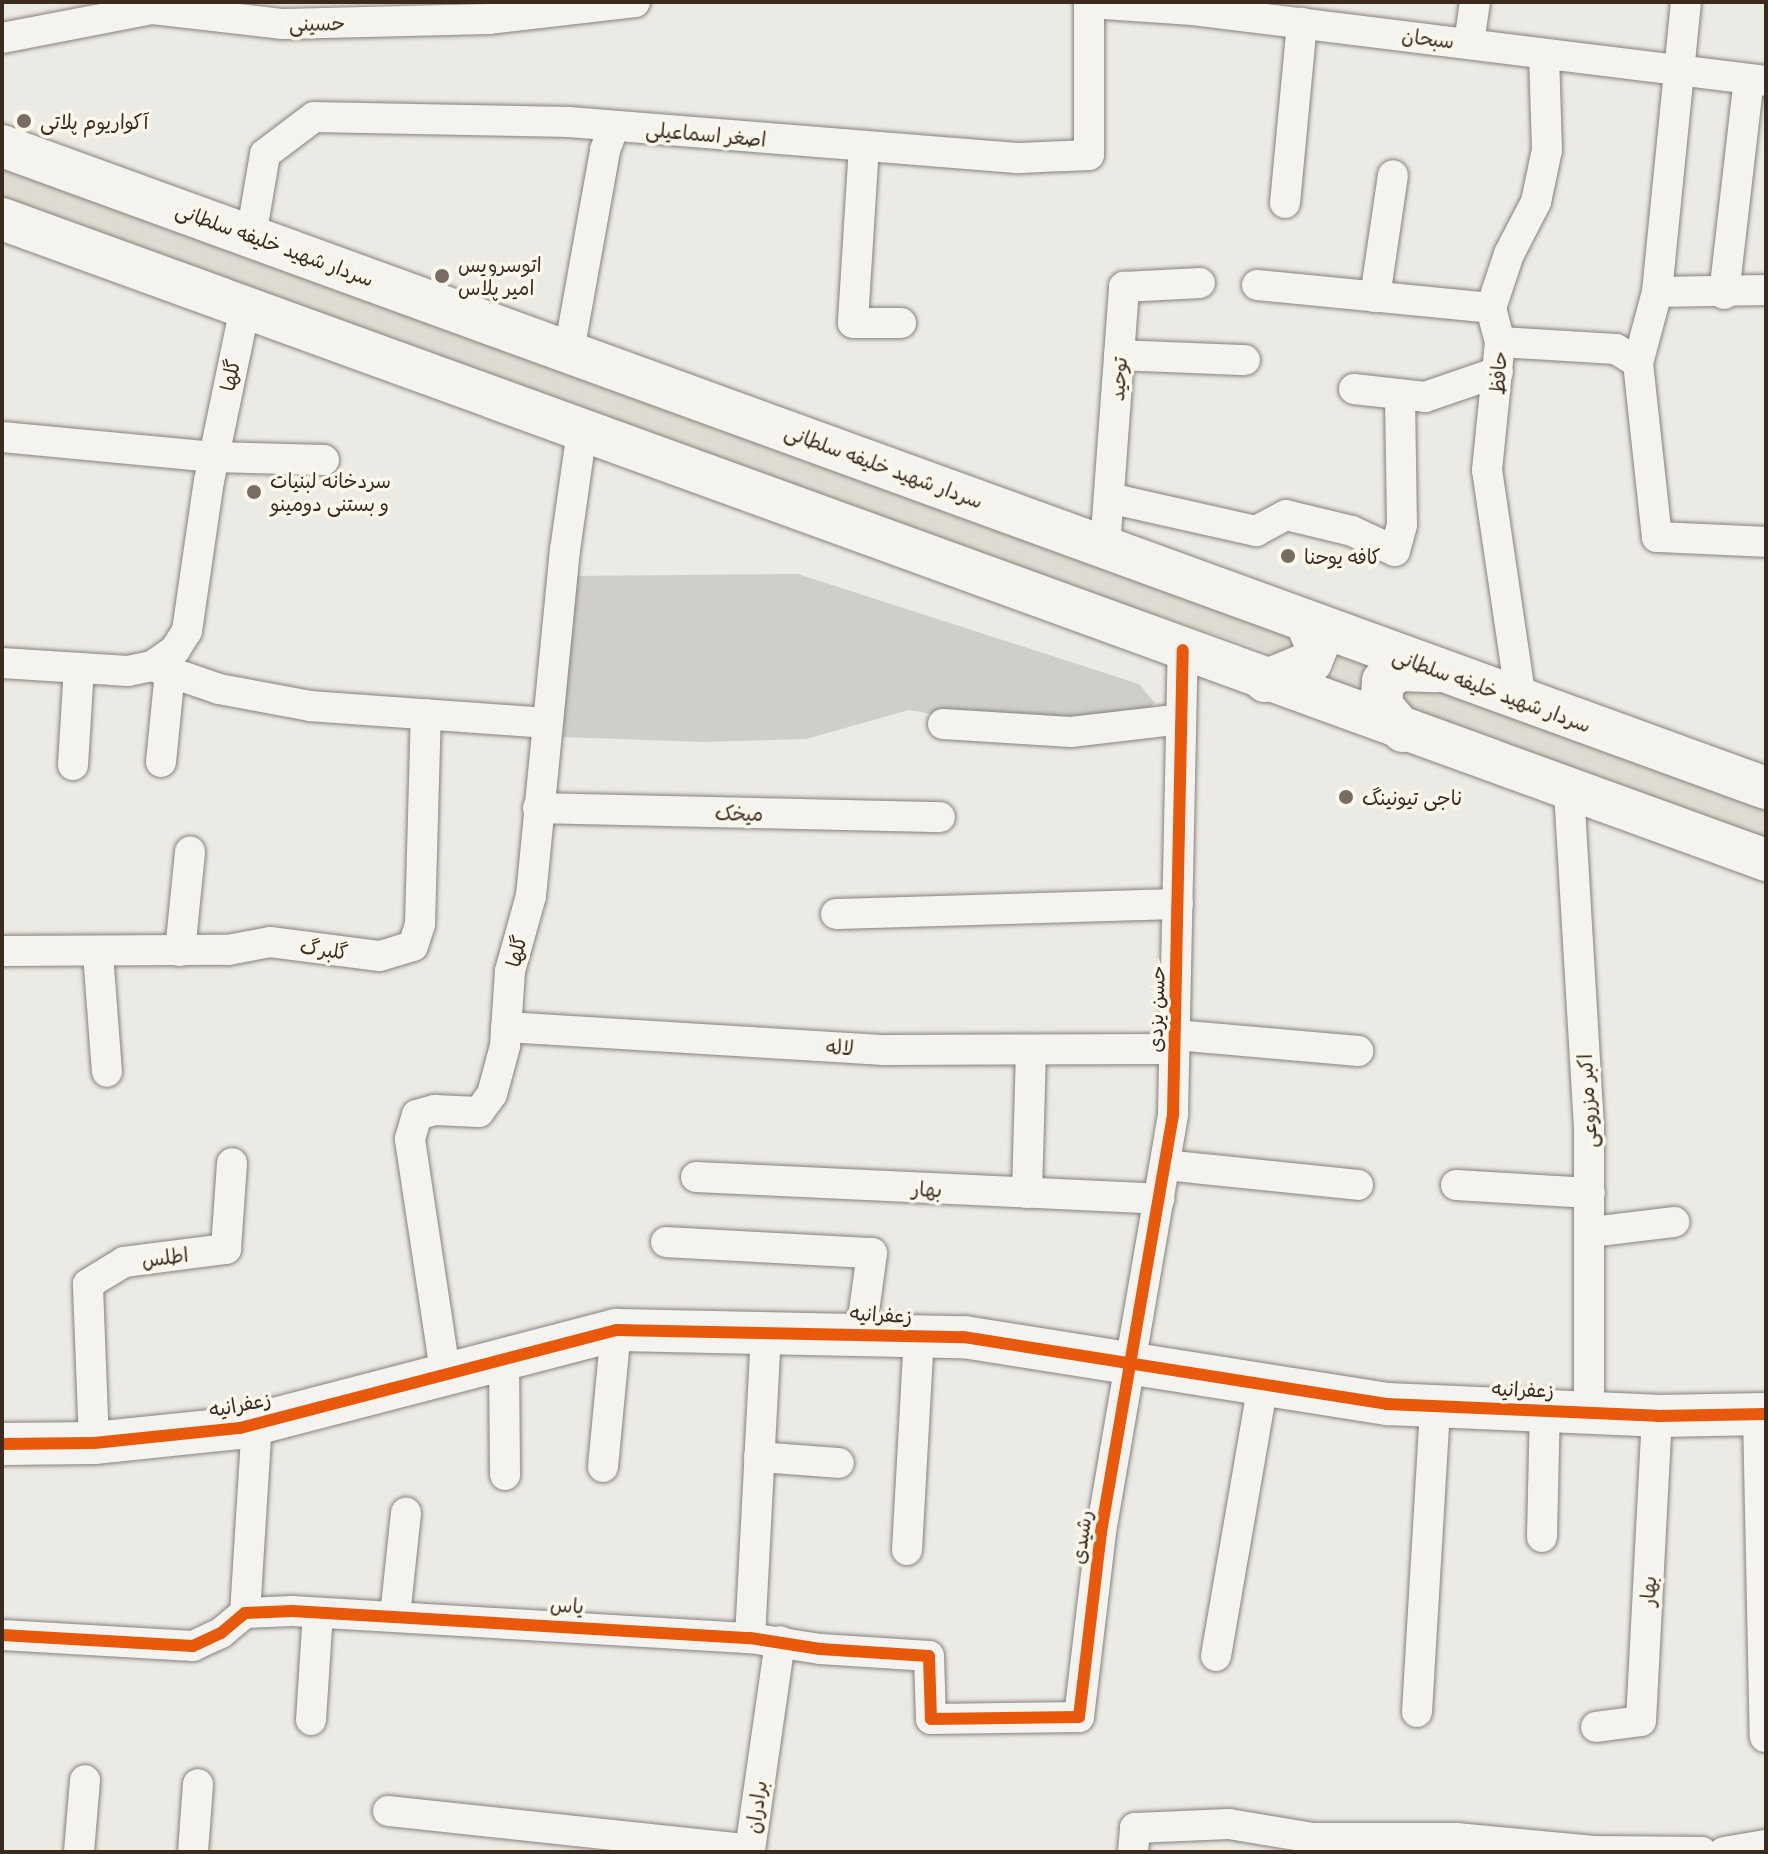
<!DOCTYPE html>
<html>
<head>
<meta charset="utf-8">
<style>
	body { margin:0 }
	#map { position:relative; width:1768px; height:1854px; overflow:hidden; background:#eceae4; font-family:Delius,"Playpen Sans Arabic",sans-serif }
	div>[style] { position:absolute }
	.built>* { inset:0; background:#dfdbd2 }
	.building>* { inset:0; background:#d0cec9 }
	.roads { filter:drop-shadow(0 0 2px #86827c) drop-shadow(0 0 2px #86827c) }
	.street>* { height:30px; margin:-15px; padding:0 15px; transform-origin:15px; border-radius:15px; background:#f4f3ef }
	.secondary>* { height:42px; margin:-21px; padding:0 21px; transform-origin:21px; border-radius:21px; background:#f4f3ef }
	.cycleway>* { height:12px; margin:-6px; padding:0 6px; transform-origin:6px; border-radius:6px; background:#e8590c }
	.dots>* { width:22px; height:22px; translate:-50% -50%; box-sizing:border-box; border:4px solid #fbf7ec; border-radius:50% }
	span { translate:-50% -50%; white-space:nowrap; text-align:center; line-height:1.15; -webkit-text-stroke:7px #fbf7ec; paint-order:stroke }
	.street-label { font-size:20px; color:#3b2a1e }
	.poi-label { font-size:20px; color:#3b2a1e }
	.left { translate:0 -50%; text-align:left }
	.frame { position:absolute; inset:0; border:4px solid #3b2a1e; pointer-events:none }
</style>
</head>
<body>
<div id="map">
	<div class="built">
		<i style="clip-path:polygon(2px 156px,913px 489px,1300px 641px,1294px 652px,1276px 654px,1131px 607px,2px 202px)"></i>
		<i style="clip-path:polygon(1331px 640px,1388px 666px,1368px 702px,1313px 681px,1334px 674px,1338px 658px)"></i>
		<i style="clip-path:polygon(1410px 682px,1766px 799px,1766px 844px,1406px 716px,1398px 697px)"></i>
	</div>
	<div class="building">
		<i style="clip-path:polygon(798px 574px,1139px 684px,1155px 703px,1126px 727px,996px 725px,909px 710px,806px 739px,702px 742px,563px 737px,572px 576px)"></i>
	</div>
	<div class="roads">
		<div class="street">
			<i style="left:1089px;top:3px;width:104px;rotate:3.9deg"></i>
			<i style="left:1193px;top:10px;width:577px;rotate:7.06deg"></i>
			<i style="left:2px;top:38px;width:154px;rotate:-10.9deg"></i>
			<i style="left:153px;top:9px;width:131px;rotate:6.6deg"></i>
			<i style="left:283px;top:24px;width:206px;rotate:-1.4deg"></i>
			<i style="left:489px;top:19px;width:147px;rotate:-6.6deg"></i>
			<i style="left:1469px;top:43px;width:41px;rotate:-81.7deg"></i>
			<i style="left:864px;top:146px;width:177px;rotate:93.6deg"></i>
			<i style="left:853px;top:323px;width:48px"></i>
			<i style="left:1285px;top:203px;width:181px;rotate:-84.6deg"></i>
			<i style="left:251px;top:236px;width:83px;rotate:-80.3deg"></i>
			<i style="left:265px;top:154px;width:61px;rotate:-37.1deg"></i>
			<i style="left:314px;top:117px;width:255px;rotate:1.1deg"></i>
			<i style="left:569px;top:122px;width:452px;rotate:4.6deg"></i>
			<i style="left:1020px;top:158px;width:69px;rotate:-2.5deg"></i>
			<i style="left:1089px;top:155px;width:153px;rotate:-90deg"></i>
			<i style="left:1257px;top:285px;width:235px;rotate:5.6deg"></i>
			<i style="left:1657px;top:292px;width:109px;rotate:-1.1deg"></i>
			<i style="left:1724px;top:294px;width:216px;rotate:-83.4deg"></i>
			<i style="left:1375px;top:297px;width:123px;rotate:-81.6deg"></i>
			<i style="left:1500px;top:342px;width:116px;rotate:3.5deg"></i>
			<i style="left:1616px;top:349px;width:26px;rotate:32deg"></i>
			<i style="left:1638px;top:363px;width:175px;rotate:83.8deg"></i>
			<i style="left:1657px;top:537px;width:109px;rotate:2.6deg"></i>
			<i style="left:569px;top:351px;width:204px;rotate:-79.8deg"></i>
			<i style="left:605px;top:150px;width:25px;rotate:-69deg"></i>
			<i style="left:1119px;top:355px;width:126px;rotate:2.3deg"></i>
			<i style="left:1638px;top:363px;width:73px;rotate:-75deg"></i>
			<i style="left:1657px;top:292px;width:291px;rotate:-84.3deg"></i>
			<i style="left:1354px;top:389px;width:71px;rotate:6.4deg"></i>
			<i style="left:1425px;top:397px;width:77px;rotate:-18.9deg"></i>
			<i style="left:2px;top:437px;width:213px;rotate:5.4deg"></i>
			<i style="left:214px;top:457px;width:110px;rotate:1.6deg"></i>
			<i style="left:1109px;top:498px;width:151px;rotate:12.7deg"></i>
			<i style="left:1256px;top:531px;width:34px;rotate:-28deg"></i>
			<i style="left:1286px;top:515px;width:68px;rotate:13.6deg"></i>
			<i style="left:1352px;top:531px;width:47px;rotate:24.9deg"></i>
			<i style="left:1395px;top:551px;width:27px;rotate:-75deg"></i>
			<i style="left:1402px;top:525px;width:130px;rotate:-90.9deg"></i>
			<i style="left:1105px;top:547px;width:261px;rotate:-85.8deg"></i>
			<i style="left:1124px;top:287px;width:76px;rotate:-3deg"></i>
			<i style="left:2px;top:663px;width:126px;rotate:3.6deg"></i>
			<i style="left:128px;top:671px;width:25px;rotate:-12deg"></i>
			<i style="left:152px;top:666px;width:28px;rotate:-35deg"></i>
			<i style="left:175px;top:650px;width:22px;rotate:-58deg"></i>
			<i style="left:187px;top:631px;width:152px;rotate:-81.7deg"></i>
			<i style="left:209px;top:481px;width:178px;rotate:-78.3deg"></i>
			<i style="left:152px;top:666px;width:71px;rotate:18.9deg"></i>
			<i style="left:219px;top:689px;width:93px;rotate:10.6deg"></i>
			<i style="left:310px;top:706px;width:237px;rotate:4.1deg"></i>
			<i style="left:1521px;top:700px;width:232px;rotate:-98.4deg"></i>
			<i style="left:1487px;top:470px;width:129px;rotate:-84.2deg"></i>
			<i style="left:1500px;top:342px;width:35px;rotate:-105deg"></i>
			<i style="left:1491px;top:308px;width:57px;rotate:-71.6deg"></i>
			<i style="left:1509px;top:254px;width:59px;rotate:-62.6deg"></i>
			<i style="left:1536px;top:202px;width:53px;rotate:-78.1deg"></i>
			<i style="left:1547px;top:150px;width:96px;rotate:-91.8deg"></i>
			<i style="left:943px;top:724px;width:128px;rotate:3.6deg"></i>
			<i style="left:1071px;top:732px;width:111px;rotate:-6.7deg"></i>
			<i style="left:161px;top:762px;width:90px;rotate:-84.3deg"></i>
			<i style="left:73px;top:765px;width:97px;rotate:-86.5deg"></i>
			<i style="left:1569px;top:791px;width:334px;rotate:86.6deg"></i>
			<i style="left:1589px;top:1124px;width:287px;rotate:90deg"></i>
			<i style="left:538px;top:808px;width:402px;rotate:1.3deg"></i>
			<i style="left:836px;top:914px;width:342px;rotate:-1.7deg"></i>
			<i style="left:2px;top:951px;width:226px;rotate:-0.3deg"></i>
			<i style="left:228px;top:950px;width:43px;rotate:-10.8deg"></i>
			<i style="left:270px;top:942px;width:111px;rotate:7.3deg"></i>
			<i style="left:380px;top:956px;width:34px;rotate:-17deg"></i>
			<i style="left:413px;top:946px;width:23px;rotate:-72deg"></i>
			<i style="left:420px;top:924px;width:210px;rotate:-88.4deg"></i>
			<i style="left:180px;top:951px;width:100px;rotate:-84.2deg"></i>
			<i style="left:98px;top:953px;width:119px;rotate:85.7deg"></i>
			<i style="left:506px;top:1027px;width:379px;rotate:3.5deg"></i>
			<i style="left:884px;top:1050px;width:290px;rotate:-0.2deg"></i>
			<i style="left:1175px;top:1035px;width:184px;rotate:5deg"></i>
			<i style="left:1165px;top:1165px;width:194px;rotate:5.9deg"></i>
			<i style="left:696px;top:1177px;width:464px;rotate:2.7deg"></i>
			<i style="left:1456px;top:1185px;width:134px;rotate:3.4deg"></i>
			<i style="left:1027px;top:1193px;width:143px;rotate:-88.4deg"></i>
			<i style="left:1591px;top:1232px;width:84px;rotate:-6.9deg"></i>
			<i style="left:666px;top:1242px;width:206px;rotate:3.1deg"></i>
			<i style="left:872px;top:1253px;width:81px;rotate:97.8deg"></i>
			<i style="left:504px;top:1357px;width:118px;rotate:89.5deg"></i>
			<i style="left:445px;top:1371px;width:235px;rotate:-98.6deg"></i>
			<i style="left:410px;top:1139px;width:25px;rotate:-74deg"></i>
			<i style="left:417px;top:1115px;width:19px;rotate:-16deg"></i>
			<i style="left:435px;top:1110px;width:44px;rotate:2.6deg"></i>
			<i style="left:479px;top:1112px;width:22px;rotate:-54deg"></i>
			<i style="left:492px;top:1094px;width:50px;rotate:-74.8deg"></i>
			<i style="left:505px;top:1046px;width:75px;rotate:-86.2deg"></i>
			<i style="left:510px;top:971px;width:78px;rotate:-74.4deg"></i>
			<i style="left:531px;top:896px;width:348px;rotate:-84.4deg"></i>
			<i style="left:565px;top:550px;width:120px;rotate:-81.9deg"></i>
			<i style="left:1758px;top:1415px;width:322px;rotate:88.8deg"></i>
			<i style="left:94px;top:1443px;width:159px;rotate:-92.2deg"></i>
			<i style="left:88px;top:1284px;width:42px;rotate:-31.4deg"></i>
			<i style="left:124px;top:1262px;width:103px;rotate:-7.3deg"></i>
			<i style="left:226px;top:1249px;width:86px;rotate:-86deg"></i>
			<i style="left:759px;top:1457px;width:80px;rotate:4.3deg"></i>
			<i style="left:603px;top:1467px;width:138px;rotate:-84.6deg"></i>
			<i style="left:1542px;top:1537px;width:128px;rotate:-88.7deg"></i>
			<i style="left:907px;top:1550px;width:214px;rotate:-86.8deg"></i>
			<i style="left:245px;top:1613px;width:190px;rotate:-86.4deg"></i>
			<i style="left:395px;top:1616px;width:104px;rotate:-83.9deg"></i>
			<i style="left:2px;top:1635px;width:191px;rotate:3.3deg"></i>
			<i style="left:193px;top:1646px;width:31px;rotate:-25deg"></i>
			<i style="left:221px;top:1633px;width:31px;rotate:-40deg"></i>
			<i style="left:245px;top:1613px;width:47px;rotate:-2.4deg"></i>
			<i style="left:292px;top:1611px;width:459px;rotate:3.4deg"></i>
			<i style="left:750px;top:1638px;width:71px;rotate:8.9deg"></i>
			<i style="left:820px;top:1649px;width:109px;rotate:3.7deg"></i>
			<i style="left:929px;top:1656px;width:63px;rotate:88.2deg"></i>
			<i style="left:931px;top:1719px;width:148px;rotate:-0.8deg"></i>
			<i style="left:1079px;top:1717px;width:186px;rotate:-83.2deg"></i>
			<i style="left:1101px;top:1532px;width:424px;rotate:-80.2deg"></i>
			<i style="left:1173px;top:1114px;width:464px;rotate:-88.8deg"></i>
			<i style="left:750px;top:1638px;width:308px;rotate:-87deg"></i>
			<i style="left:1216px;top:1656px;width:275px;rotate:-80.2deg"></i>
			<i style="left:1417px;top:1712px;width:308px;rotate:-86.6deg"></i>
			<i style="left:311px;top:1720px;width:107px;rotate:-86.3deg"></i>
			<i style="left:1596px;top:1727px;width:45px;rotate:-7.6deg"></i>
			<i style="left:1641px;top:1721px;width:305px;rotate:-87deg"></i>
			<i style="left:388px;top:1811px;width:364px;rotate:6.1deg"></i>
			<i style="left:750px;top:1850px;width:211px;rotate:-81.8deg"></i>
			<i style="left:79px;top:1852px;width:72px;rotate:-85.2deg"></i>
			<i style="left:193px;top:1852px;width:68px;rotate:-85.8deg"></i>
			<i style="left:1133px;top:1852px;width:24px;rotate:-85deg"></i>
			<i style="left:1135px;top:1828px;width:94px;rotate:-2.4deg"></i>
			<i style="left:1229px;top:1824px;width:85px;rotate:9.5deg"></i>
			<i style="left:1313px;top:1838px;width:143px"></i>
			<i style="left:1456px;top:1838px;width:138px;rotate:5.4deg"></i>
			<i style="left:1593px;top:1851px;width:109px;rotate:0.5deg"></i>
			<i style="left:1724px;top:1852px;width:43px;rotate:-9.5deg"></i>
		</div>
		<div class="secondary">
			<i style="left:2px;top:146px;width:1877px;rotate:20deg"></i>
			<i style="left:2px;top:219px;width:1877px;rotate:19.97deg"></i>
			<i style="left:1265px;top:681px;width:50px;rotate:-22.4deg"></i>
			<i style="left:1311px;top:662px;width:16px;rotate:-68deg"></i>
			<i style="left:1317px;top:647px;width:28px;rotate:-113deg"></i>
			<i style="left:1403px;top:731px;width:34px;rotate:-130deg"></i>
			<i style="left:1381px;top:705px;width:24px;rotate:-85deg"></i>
			<i style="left:1383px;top:681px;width:20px;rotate:-33deg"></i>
			<i style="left:1400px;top:670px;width:35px;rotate:2deg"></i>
			<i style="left:2px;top:1444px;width:92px;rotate:-0.6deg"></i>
			<i style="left:94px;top:1443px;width:147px;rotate:-5.9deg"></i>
			<i style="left:240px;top:1428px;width:389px;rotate:-14.6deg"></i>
			<i style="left:616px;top:1330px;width:348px;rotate:1.2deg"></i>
			<i style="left:964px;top:1337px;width:428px;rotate:9deg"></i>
			<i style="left:1387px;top:1404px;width:270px;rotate:2.5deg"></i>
			<i style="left:1657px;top:1416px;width:109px;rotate:-1.1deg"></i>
		</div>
	</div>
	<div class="cycleway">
		<i style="left:2px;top:1444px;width:92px;rotate:-0.6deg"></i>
		<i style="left:94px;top:1443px;width:147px;rotate:-5.9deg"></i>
		<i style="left:240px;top:1428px;width:389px;rotate:-14.6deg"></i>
		<i style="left:616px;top:1330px;width:348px;rotate:1.2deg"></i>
		<i style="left:964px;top:1337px;width:428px;rotate:9deg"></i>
		<i style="left:1387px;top:1404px;width:270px;rotate:2.5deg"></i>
		<i style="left:1657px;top:1416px;width:109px;rotate:-1.1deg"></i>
		<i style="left:2px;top:1635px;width:191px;rotate:3.3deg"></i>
		<i style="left:193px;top:1646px;width:31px;rotate:-25deg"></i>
		<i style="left:221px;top:1633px;width:31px;rotate:-40deg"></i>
		<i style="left:245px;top:1613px;width:47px;rotate:-2.4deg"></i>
		<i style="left:292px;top:1611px;width:459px;rotate:3.4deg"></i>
		<i style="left:750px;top:1638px;width:71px;rotate:8.9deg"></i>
		<i style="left:820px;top:1649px;width:109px;rotate:3.7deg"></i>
		<i style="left:929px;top:1656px;width:63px;rotate:88.2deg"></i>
		<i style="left:931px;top:1719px;width:148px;rotate:-0.8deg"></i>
		<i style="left:1079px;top:1717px;width:186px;rotate:-83.2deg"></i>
		<i style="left:1101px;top:1532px;width:424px;rotate:-80.2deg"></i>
		<i style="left:1173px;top:1114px;width:464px;rotate:-88.8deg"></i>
	</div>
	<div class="dots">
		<i style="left:24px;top:121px;background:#796d63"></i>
		<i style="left:442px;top:276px;background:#796d63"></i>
		<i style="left:254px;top:492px;background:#796d63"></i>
		<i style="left:1288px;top:556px;background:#796d63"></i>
		<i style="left:1346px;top:797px;background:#796d63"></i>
	</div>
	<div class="street-label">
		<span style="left:317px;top:23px;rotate:-1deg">حسینی</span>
		<span style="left:1428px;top:38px;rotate:7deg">سبحان</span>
		<span style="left:706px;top:134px;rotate:5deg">اصغر اسماعیلی</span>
		<span style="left:275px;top:244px;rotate:20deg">سردار شهید خلیفه سلطانی</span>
		<span style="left:1498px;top:373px;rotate:-87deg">حافظ</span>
		<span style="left:230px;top:375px;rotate:-78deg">گلها</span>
		<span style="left:1118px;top:379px;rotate:-86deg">توحید</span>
		<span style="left:884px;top:466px;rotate:20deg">سردار شهید خلیفه سلطانی</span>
		<span style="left:1492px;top:690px;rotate:20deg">سردار شهید خلیفه سلطانی</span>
		<span style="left:739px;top:813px;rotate:1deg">میخک</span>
		<span style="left:324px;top:949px;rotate:8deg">گلبرگ</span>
		<span style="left:516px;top:951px;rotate:-76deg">گلها</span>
		<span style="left:1156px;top:1009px;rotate:-88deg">حسن یزدی</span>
		<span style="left:840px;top:1047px;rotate:4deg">لاله</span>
		<span style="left:1587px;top:1101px;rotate:-93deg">اکبر مزروعی</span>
		<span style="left:927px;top:1189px;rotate:3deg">بهار</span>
		<span style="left:165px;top:1257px;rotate:-7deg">اطلس</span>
		<span style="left:881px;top:1314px;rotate:3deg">زعفرانیه</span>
		<span style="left:1523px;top:1389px;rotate:2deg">زعفرانیه</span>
		<span style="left:240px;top:1404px;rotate:-11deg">زعفرانیه</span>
		<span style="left:1081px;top:1537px;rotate:-82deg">رشیدی</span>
		<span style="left:1648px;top:1591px;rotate:-87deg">بهار</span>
		<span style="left:567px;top:1605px;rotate:4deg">یاس</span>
		<span style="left:756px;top:1807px;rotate:-82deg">برادران</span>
	</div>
	<div class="poi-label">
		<span class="left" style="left:40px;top:121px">آکواریوم پلاتی</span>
		<span class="left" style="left:458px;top:276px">اتوسرويس<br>امير پلاس</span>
		<span class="left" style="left:270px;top:492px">سردخانه لبنیات<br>و بستنی دومینو</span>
		<span class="left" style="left:1304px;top:556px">کافه یوحنا</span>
		<span class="left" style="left:1362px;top:797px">ناجی‌ تیونینگ</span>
	</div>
	<div class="frame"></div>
</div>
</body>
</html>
